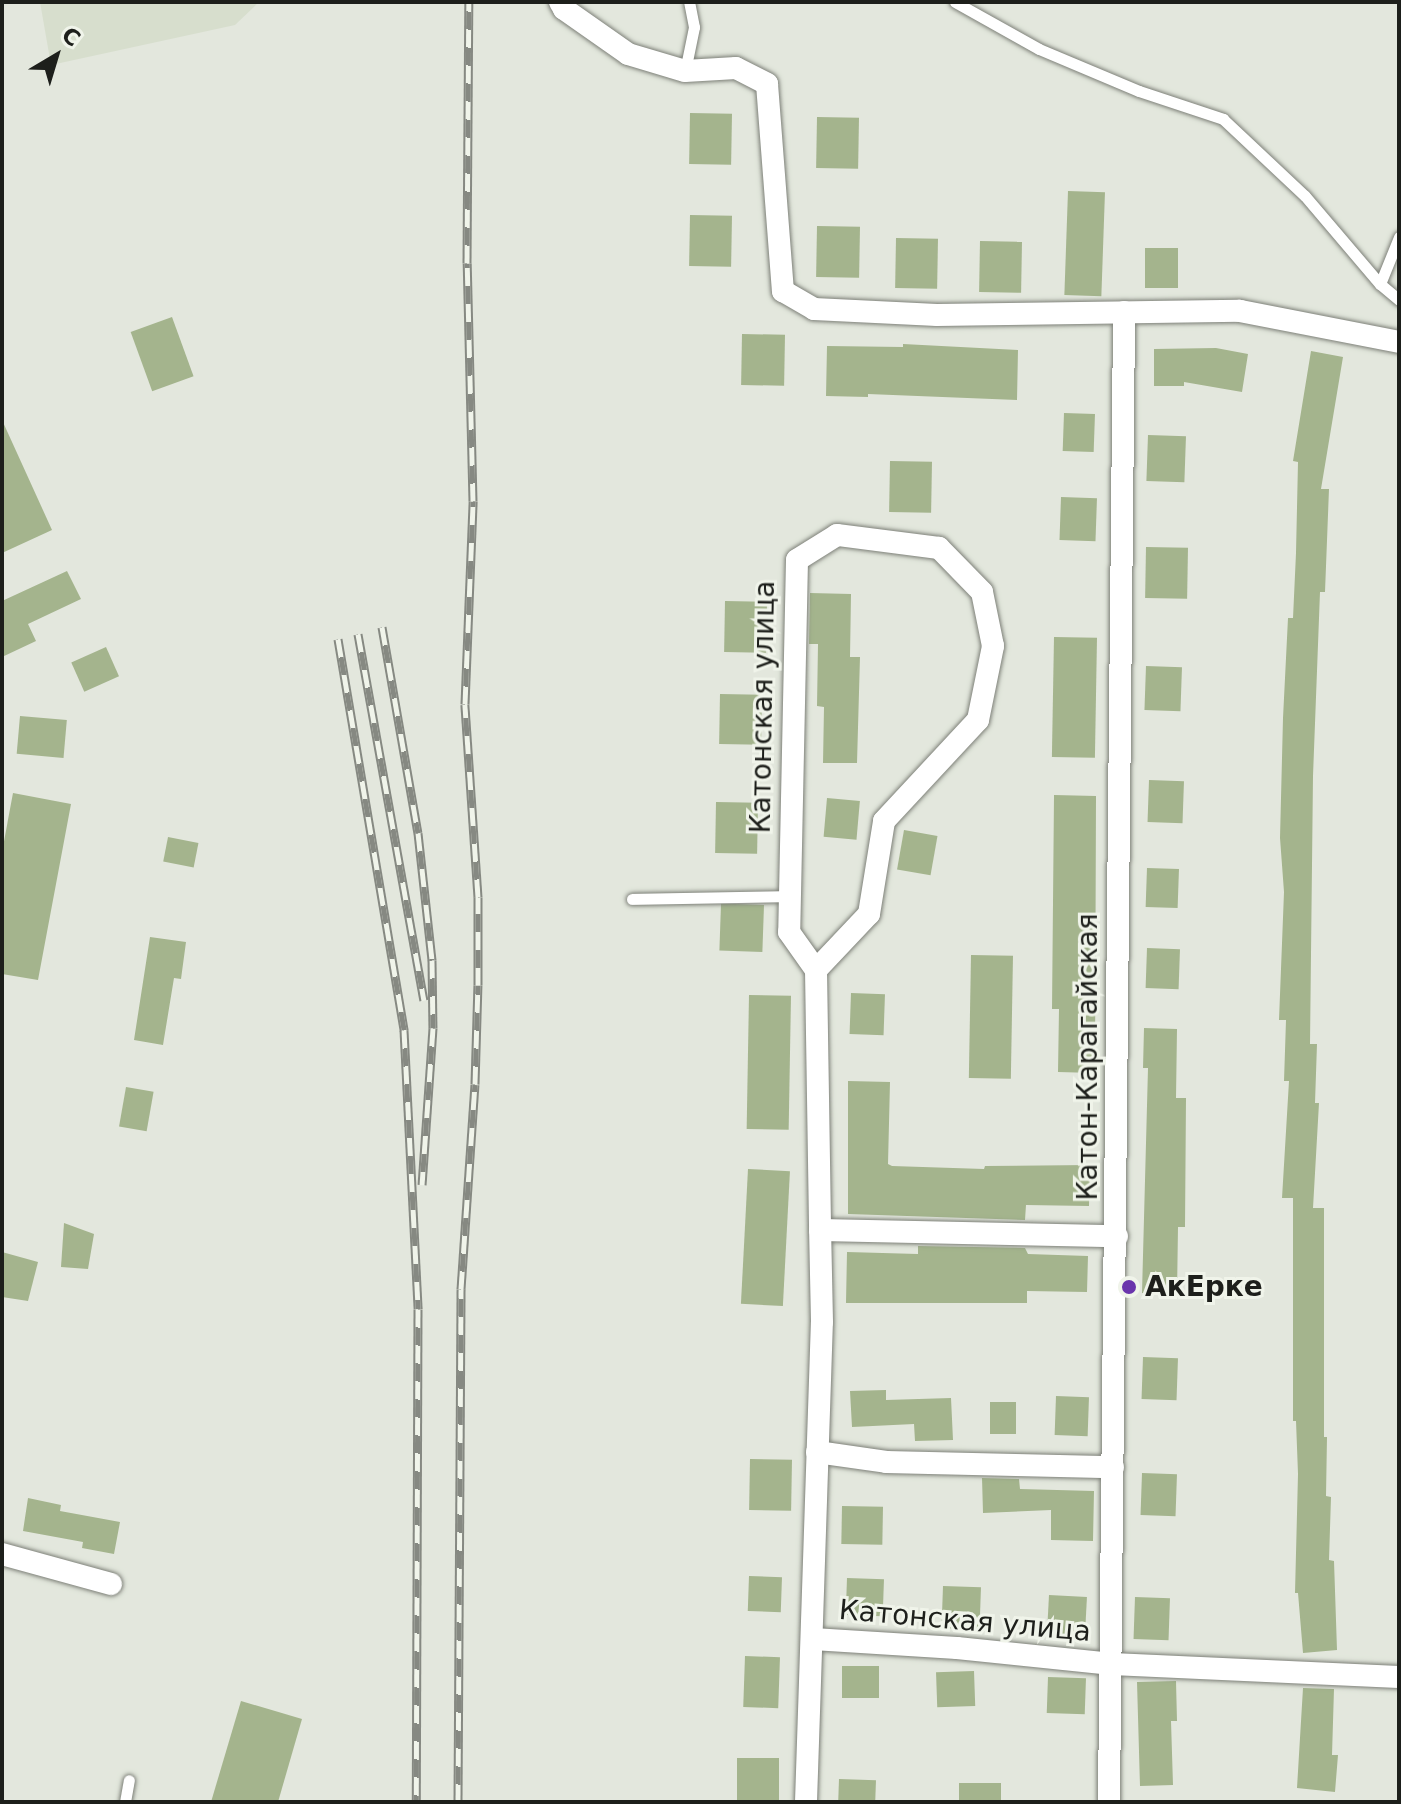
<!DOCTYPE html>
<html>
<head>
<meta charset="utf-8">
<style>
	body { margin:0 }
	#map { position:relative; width:1401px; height:1804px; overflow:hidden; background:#e3e7dd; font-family:"DejaVu Sans",sans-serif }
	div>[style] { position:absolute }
	.built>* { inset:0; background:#d7decd }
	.building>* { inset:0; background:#a4b48d; transform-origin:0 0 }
	.roads { filter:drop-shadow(0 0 2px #7d8078) drop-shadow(0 0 2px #7d8078) }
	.lane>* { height:11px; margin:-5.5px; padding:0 5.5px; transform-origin:5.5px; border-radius:5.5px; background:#fff }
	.street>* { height:22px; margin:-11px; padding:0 11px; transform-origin:11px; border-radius:11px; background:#fff }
	.rail>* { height:9px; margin-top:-4.5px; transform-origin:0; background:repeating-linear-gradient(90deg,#f0f4ea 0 18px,#868982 0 36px); box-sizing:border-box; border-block:2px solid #868982 }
	.dots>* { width:22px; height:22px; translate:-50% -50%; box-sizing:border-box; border:4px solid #f0f4ea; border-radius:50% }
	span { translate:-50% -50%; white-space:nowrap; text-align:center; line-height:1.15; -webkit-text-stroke:6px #f0f4ea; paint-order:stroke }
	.street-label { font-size:28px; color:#1d1f1b }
	.poi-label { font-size:28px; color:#1d1f1b; font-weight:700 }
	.left { translate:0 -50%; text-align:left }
	.frame { position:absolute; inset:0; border:4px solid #1d1f1b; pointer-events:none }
	.north { position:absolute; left:16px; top:16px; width:80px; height:80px; -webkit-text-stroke:6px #f0f4ea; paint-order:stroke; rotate:38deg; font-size:22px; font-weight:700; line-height:32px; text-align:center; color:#1d1f1b }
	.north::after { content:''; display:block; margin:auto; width:28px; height:36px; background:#1d1f1b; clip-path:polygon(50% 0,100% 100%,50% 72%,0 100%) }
</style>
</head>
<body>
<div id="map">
	<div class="built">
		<i style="clip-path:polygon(40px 2px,259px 2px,235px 25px,51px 65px)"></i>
	</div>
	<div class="building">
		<i style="left:690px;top:113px;width:42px;height:51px;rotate:1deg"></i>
		<i style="left:817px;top:117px;width:42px;height:51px;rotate:1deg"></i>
		<i style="left:1068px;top:191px;width:37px;height:104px;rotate:2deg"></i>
		<i style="left:690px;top:215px;width:42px;height:51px;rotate:1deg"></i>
		<i style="left:817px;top:226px;width:43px;height:51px;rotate:1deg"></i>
		<i style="left:896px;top:238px;width:42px;height:50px;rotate:1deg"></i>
		<i style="left:980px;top:241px;width:42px;height:51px;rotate:1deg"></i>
		<i style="left:1145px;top:248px;width:33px;height:40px"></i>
		<i style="left:172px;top:317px;width:63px;height:44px;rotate:70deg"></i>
		<i style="left:742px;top:334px;width:43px;height:51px;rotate:1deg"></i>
		<i style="clip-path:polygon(903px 344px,1018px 350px,1017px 400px,868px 394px,868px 397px,826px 396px,827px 346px,903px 347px)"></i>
		<i style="clip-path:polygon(1216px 348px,1248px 354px,1242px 392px,1184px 382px,1184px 386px,1154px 386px,1154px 349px)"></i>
		<i style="clip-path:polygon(1311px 351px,1343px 357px,1321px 489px,1329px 489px,1325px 592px,1320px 592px,1313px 776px,1310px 1044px,1317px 1044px,1315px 1103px,1319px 1103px,1313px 1208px,1324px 1208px,1324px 1437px,1327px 1437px,1326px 1496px,1331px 1497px,1329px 1560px,1334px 1561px,1337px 1650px,1303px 1653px,1298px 1593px,1295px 1593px,1298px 1474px,1296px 1421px,1293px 1421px,1293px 1198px,1282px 1198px,1289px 1081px,1284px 1081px,1286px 1020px,1279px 1020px,1284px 892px,1280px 838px,1283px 718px,1288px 618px,1293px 618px,1296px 553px,1298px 462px,1293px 461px)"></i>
		<i style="left:1064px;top:413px;width:31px;height:38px;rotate:2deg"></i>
		<i style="clip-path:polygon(2px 420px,52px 530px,2px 553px)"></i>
		<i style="left:1148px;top:435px;width:38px;height:46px;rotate:2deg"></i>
		<i style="left:890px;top:461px;width:42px;height:51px;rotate:1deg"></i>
		<i style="left:1061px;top:497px;width:36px;height:43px;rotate:2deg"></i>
		<i style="left:1146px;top:547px;width:42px;height:51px;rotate:1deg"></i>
		<i style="clip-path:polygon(67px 571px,81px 599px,28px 624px,36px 641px,2px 657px,2px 601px)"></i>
		<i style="clip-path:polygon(810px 593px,851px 594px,850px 657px,860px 657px,857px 763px,823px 763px,824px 707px,817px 706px,818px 644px,809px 644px)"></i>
		<i style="left:725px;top:601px;width:42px;height:51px;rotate:1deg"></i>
		<i style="left:1054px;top:637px;width:43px;height:120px;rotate:1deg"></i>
		<i style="left:106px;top:647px;width:32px;height:38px;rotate:66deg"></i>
		<i style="left:1146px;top:666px;width:36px;height:44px;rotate:2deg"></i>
		<i style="left:720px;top:694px;width:42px;height:50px;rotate:1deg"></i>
		<i style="left:20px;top:716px;width:47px;height:38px;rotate:5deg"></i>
		<i style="left:1149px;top:780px;width:35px;height:42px;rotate:2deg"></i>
		<i style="clip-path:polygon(13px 793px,71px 804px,38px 980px,2px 974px,2px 852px)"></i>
		<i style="clip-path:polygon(1054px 795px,1096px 796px,1095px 1073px,1058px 1072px,1059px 1009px,1052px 1009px)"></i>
		<i style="left:827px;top:798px;width:33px;height:39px;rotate:5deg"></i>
		<i style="left:716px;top:802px;width:42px;height:51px;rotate:1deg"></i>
		<i style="left:904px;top:830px;width:34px;height:40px;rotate:10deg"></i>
		<i style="left:168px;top:837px;width:31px;height:25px;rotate:11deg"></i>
		<i style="left:1147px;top:868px;width:32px;height:39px;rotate:2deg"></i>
		<i style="left:764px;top:905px;width:47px;height:43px;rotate:92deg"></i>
		<i style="clip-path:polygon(150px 937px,186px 942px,181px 979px,174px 978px,163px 1045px,134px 1040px)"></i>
		<i style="left:1147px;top:948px;width:33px;height:40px;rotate:2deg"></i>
		<i style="left:971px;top:955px;width:42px;height:123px;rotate:1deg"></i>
		<i style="left:851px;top:993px;width:34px;height:41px;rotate:2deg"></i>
		<i style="left:749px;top:995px;width:42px;height:134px;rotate:1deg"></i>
		<i style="clip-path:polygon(1144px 1028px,1177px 1029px,1176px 1098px,1186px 1098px,1185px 1227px,1178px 1227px,1177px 1294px,1142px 1293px,1148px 1068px,1143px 1068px)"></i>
		<i style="clip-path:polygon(848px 1081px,890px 1082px,888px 1164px,892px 1166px,984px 1169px,985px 1166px,1090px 1165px,1089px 1206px,1026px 1205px,1025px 1220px,848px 1214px)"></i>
		<i style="left:126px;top:1087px;width:28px;height:40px;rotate:10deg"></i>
		<i style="left:748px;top:1169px;width:42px;height:135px;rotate:3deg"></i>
		<i style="clip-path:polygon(64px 1223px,94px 1234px,88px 1269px,61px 1267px)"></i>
		<i style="clip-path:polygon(918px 1246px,1025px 1248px,1028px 1254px,1088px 1256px,1087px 1292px,1027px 1291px,1027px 1303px,846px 1303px,847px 1252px,918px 1254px)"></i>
		<i style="clip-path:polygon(2px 1252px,38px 1262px,28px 1301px,2px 1297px)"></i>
		<i style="left:1143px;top:1357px;width:35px;height:42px;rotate:2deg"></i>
		<i style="clip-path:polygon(886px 1390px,886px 1400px,951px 1398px,953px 1440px,915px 1441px,914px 1424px,852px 1427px,850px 1391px)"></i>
		<i style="left:1056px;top:1396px;width:33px;height:39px;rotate:2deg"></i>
		<i style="left:990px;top:1402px;width:26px;height:32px"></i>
		<i style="left:750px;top:1459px;width:42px;height:51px;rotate:1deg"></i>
		<i style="left:1142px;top:1473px;width:35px;height:42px;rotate:2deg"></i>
		<i style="clip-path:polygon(982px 1478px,1019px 1479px,1020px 1489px,1094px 1491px,1093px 1541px,1051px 1540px,1051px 1510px,983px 1513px)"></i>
		<i style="clip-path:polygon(28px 1498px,61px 1505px,60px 1511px,120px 1522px,114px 1554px,82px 1548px,83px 1542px,23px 1531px)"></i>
		<i style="left:842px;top:1506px;width:41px;height:38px;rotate:1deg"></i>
		<i style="left:749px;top:1576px;width:33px;height:35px;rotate:2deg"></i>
		<i style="left:847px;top:1578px;width:37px;height:37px;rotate:2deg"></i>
		<i style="left:943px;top:1586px;width:38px;height:42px;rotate:2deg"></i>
		<i style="left:1049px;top:1595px;width:38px;height:38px;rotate:3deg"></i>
		<i style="left:1135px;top:1597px;width:35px;height:42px;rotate:2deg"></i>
		<i style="left:745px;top:1656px;width:35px;height:51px;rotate:2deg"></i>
		<i style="left:842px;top:1666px;width:37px;height:32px"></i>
		<i style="left:974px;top:1671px;width:35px;height:38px;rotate:88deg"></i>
		<i style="left:1048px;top:1677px;width:38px;height:36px;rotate:2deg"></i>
		<i style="clip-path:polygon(1176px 1681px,1177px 1721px,1171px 1721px,1173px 1785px,1140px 1786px,1137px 1682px)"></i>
		<i style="clip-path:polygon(1303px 1688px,1334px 1689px,1332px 1755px,1338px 1755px,1335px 1792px,1297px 1788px)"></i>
		<i style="clip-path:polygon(241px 1701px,302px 1719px,278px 1802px,211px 1802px)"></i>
		<i style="left:737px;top:1758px;width:42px;height:44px"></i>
		<i style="left:839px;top:1779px;width:37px;height:23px;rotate:2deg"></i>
		<i style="left:1001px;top:1783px;width:19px;height:42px;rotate:90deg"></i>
	</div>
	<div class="roads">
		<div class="lane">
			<i style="left:955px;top:2px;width:96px;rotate:29.2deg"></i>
			<i style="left:1039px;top:49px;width:108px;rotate:22.8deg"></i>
			<i style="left:1139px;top:91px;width:89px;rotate:18.4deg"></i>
			<i style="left:1223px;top:119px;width:112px;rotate:43.2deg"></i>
			<i style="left:1305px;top:196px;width:116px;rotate:49.6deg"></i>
			<i style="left:1380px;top:284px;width:25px;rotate:40deg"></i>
			<i style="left:685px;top:71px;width:45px;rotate:-78.4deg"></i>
			<i style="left:694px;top:27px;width:25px;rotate:-101deg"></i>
			<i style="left:1380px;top:284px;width:51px;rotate:-68deg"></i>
			<i style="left:632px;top:899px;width:157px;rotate:-1.1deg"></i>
			<i style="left:125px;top:1802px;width:22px;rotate:-80deg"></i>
		</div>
		<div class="street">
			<i style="left:560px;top:2px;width:8px;rotate:60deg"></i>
			<i style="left:564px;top:9px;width:78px;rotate:35.1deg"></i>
			<i style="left:628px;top:54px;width:59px;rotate:16.6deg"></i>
			<i style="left:685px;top:71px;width:51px;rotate:-3.4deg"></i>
			<i style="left:736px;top:68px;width:35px;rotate:27deg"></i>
			<i style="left:767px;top:84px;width:208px;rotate:85.6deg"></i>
			<i style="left:783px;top:291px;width:36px;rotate:30deg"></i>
			<i style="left:814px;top:309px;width:123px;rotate:2.8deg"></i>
			<i style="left:937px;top:315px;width:303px;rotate:-0.8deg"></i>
			<i style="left:1240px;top:311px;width:162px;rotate:11deg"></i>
			<i style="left:816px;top:970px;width:77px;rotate:-46.6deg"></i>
			<i style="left:869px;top:914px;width:94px;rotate:-80.8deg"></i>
			<i style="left:884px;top:821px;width:138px;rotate:-47.1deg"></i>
			<i style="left:978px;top:720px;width:76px;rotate:-78.5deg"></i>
			<i style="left:993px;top:646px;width:55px;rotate:-101.5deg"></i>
			<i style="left:982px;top:592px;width:62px;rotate:-134.3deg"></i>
			<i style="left:939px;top:548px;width:103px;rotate:-172.7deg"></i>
			<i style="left:837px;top:535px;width:47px;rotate:148deg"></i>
			<i style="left:797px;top:560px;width:372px;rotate:91.2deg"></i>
			<i style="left:789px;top:932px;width:47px;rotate:54.6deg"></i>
			<i style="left:816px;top:970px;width:260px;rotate:89.1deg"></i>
			<i style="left:817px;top:1452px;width:70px;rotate:8.2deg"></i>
			<i style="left:886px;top:1462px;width:227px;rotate:1.3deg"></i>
			<i style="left:2px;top:1554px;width:113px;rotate:15.4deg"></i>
			<i style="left:813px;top:1639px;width:144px;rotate:3.6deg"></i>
			<i style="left:957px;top:1648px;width:156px;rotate:5.9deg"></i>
			<i style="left:1112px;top:1664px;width:287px;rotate:2.6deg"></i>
			<i style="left:806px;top:1802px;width:480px;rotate:-88.1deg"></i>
			<i style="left:822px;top:1322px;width:92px;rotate:-91.2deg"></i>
			<i style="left:820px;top:1230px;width:297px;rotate:1.2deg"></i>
			<i style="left:1109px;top:1802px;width:1490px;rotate:-89.42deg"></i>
		</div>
	</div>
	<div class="rail">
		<i style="left:382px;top:627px;width:209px;rotate:80.1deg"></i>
		<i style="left:418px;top:833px;width:128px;rotate:83.7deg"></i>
		<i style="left:432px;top:960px;width:68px;rotate:89.2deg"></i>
		<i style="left:433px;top:1028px;width:157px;rotate:94deg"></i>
		<i style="left:358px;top:634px;width:372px;rotate:79.8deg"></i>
		<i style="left:338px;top:639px;width:397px;rotate:80.4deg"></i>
		<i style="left:404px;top:1030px;width:279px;rotate:87.1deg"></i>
		<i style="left:418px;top:1309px;width:493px;rotate:90.2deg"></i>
		<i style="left:458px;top:1802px;width:513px;rotate:-89.66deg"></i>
		<i style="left:461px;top:1289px;width:205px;rotate:-86.1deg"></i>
		<i style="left:475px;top:1084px;width:99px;rotate:-88.3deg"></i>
		<i style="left:478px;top:985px;width:88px;rotate:-90deg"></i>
		<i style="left:478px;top:897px;width:193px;rotate:-93.9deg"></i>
		<i style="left:465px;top:704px;width:203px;rotate:-87.7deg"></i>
		<i style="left:473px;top:501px;width:238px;rotate:-91.4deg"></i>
		<i style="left:467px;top:263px;width:261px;rotate:-89.6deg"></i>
	</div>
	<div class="dots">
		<i style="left:1129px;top:1287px;background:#6a35ac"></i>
	</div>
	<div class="street-label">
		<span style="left:763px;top:707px;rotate:-89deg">Катонская улица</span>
		<span style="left:1088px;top:1057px;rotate:-90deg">Катон-Карагайская</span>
		<span style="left:965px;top:1621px;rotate:5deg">Катонская улица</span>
	</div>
	<div class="poi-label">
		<span class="left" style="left:1145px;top:1287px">АкЕрке</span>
	</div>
	<div class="frame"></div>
	<div class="north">С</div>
</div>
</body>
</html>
